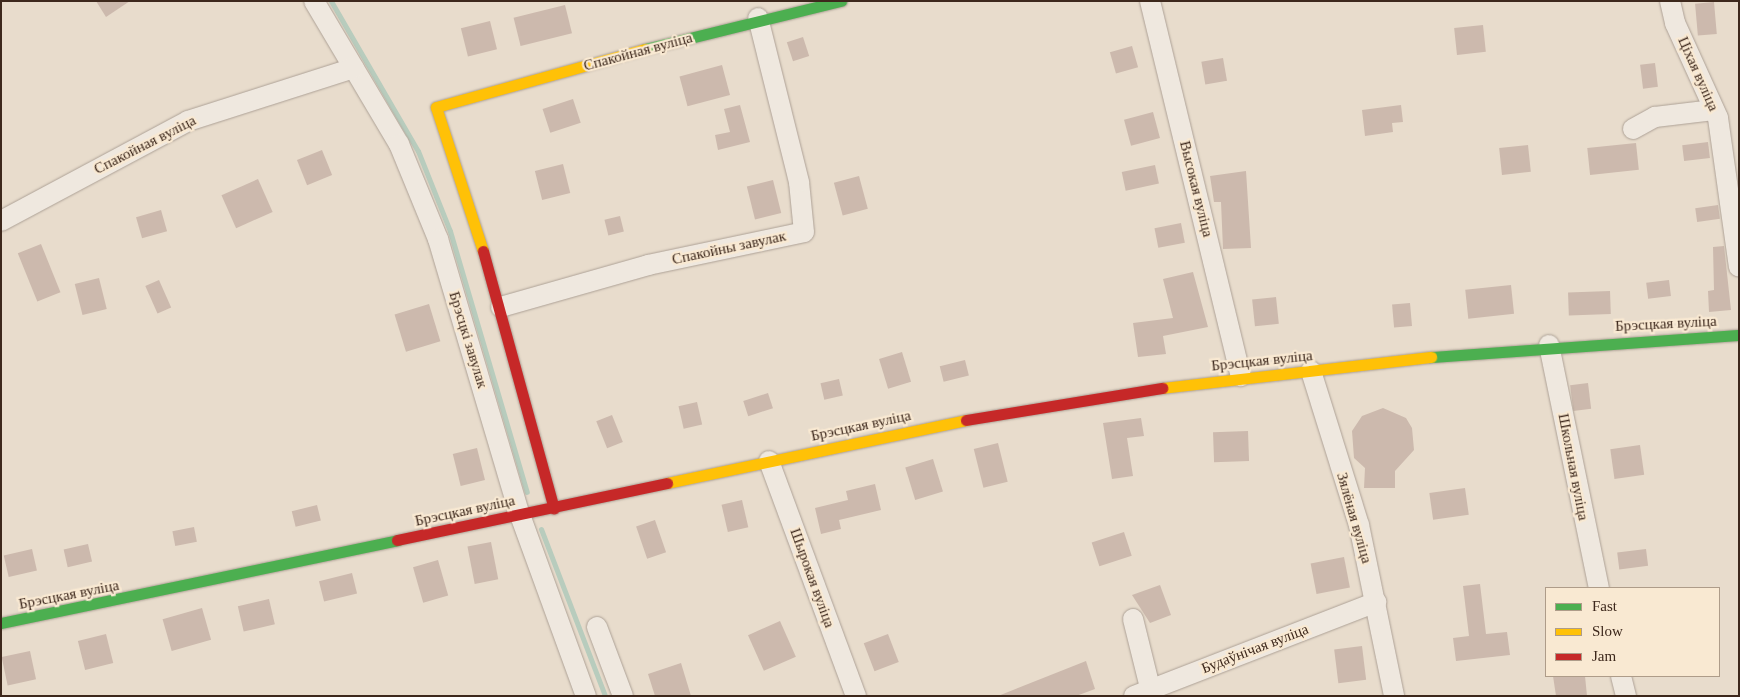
<!DOCTYPE html>
<html>
<head>
<meta charset="utf-8">
<style>
	body { margin:0 }
	#map { position:relative; width:1740px; height:697px; overflow:hidden; background:#e8dccc; font-family:"Times New Roman",serif }
	div>[style] { position:absolute }
	.stream>* { height:5px; margin:-2.5px; padding:0 2.5px; transform-origin:2.5px; border-radius:2.5px; background:#b8ccbd }
	.building>* { inset:0; background:#ccb9ad; transform-origin:0 0 }
	.roads { filter:drop-shadow(0 0 1px #ada196) drop-shadow(0 0 1px #ada196) }
	.street>* { height:20px; margin:-10px; padding:0 10px; transform-origin:10px; border-radius:10px; background:#efe8df }
	.fast>* { height:11px; margin:-5.5px; padding:0 5.5px; transform-origin:5.5px; border-radius:5.5px; background:#4caf50 }
	.slow>* { height:11px; margin:-5.5px; padding:0 5.5px; transform-origin:5.5px; border-radius:5.5px; background:#ffc107 }
	.jam>* { height:11px; margin:-5.5px; padding:0 5.5px; transform-origin:5.5px; border-radius:5.5px; background:#c62828 }
	span { translate:-50% -50%; white-space:nowrap; text-align:center; line-height:1.15; -webkit-text-stroke:4.5px #f9e9d2; paint-order:stroke }
	.street-label { font-size:15px; color:#3d281c }
	.frame { position:absolute; inset:0; border:2px solid #3d281c; pointer-events:none }
	.legend { position:absolute; left:1545px; top:587px; width:175px; height:90px; box-sizing:border-box; background:#f9e9d2; border:1px solid #ae9c89; margin:0; padding:6px 9px; list-style:none; font-size:15px; color:#3d281c }
	.legend li { display:flex; align-items:center; gap:10px; height:25px }
	.legend b { width:25px; border:1px solid #ae9c89 }
</style>
</head>
<body>
<div id="map">
	<div class="stream">
		<i style="left:331px;top:1px;width:173px;rotate:59.9deg"></i>
		<i style="left:418px;top:151px;width:86px;rotate:68.2deg"></i>
		<i style="left:450px;top:231px;width:272px;rotate:73.6deg"></i>
		<i style="left:541px;top:529px;width:179px;rotate:69deg"></i>
	</div>
	<div class="building">
		<i style="clip-path:polygon(96px 1px,130px 1px,106px 17px)"></i>
		<i style="left:1714px;top:2px;width:32px;height:19px;rotate:85deg"></i>
		<i style="left:565px;top:5px;width:29px;height:53px;rotate:76deg"></i>
		<i style="left:490px;top:21px;width:29px;height:30px;rotate:76deg"></i>
		<i style="left:1483px;top:25px;width:27px;height:29px;rotate:84deg"></i>
		<i style="left:803px;top:37px;width:20px;height:17px;rotate:72deg"></i>
		<i style="left:1132px;top:46px;width:22px;height:23px;rotate:74deg"></i>
		<i style="left:1223px;top:58px;width:23px;height:22px;rotate:80deg"></i>
		<i style="left:1655px;top:63px;width:24px;height:15px;rotate:83deg"></i>
		<i style="left:722px;top:65px;width:31px;height:44px;rotate:75deg"></i>
		<i style="left:573px;top:99px;width:25px;height:32px;rotate:72deg"></i>
		<i style="clip-path:polygon(740px 105px,750px 142px,718px 150px,715px 135px,730px 132px,724px 109px)"></i>
		<i style="clip-path:polygon(1401px 105px,1403px 122px,1392px 123px,1393px 132px,1365px 136px,1362px 110px)"></i>
		<i style="left:1153px;top:112px;width:27px;height:30px;rotate:75deg"></i>
		<i style="left:1708px;top:142px;width:16px;height:26px;rotate:83deg"></i>
		<i style="left:1636px;top:143px;width:27px;height:49px;rotate:84deg"></i>
		<i style="left:1528px;top:145px;width:27px;height:29px;rotate:84deg"></i>
		<i style="left:322px;top:150px;width:27px;height:27px;rotate:68deg"></i>
		<i style="left:563px;top:164px;width:30px;height:29px;rotate:76deg"></i>
		<i style="left:1155px;top:165px;width:19px;height:34px;rotate:78deg"></i>
		<i style="clip-path:polygon(1246px 171px,1251px 248px,1223px 249px,1221px 202px,1214px 202px,1210px 176px)"></i>
		<i style="left:859px;top:176px;width:34px;height:26px;rotate:75deg"></i>
		<i style="left:258px;top:179px;width:36px;height:40px;rotate:66deg"></i>
		<i style="left:773px;top:180px;width:34px;height:27px;rotate:76deg"></i>
		<i style="left:1718px;top:205px;width:14px;height:23px;rotate:82deg"></i>
		<i style="left:161px;top:210px;width:22px;height:26px;rotate:74deg"></i>
		<i style="left:620px;top:216px;width:16px;height:16px;rotate:76deg"></i>
		<i style="left:1181px;top:223px;width:20px;height:27px;rotate:79deg"></i>
		<i style="left:41px;top:244px;width:52px;height:25px;rotate:68deg"></i>
		<i style="clip-path:polygon(1724px 246px,1731px 310px,1709px 312px,1708px 291px,1714px 290px,1713px 247px)"></i>
		<i style="clip-path:polygon(1193px 272px,1208px 327px,1163px 336px,1166px 354px,1138px 357px,1133px 323px,1173px 318px,1163px 279px)"></i>
		<i style="left:99px;top:278px;width:32px;height:25px;rotate:76deg"></i>
		<i style="left:159px;top:280px;width:30px;height:15px;rotate:66deg"></i>
		<i style="left:1669px;top:280px;width:16px;height:23px;rotate:83deg"></i>
		<i style="left:1511px;top:285px;width:29px;height:46px;rotate:84deg"></i>
		<i style="left:1610px;top:291px;width:23px;height:42px;rotate:88deg"></i>
		<i style="left:1276px;top:297px;width:27px;height:24px;rotate:84deg"></i>
		<i style="left:1410px;top:303px;width:23px;height:18px;rotate:85deg"></i>
		<i style="left:429px;top:304px;width:39px;height:36px;rotate:73deg"></i>
		<i style="left:902px;top:352px;width:31px;height:24px;rotate:73deg"></i>
		<i style="left:965px;top:360px;width:16px;height:26px;rotate:76deg"></i>
		<i style="left:839px;top:379px;width:17px;height:19px;rotate:77deg"></i>
		<i style="left:1588px;top:383px;width:26px;height:18px;rotate:83deg"></i>
		<i style="left:768px;top:393px;width:16px;height:26px;rotate:72deg"></i>
		<i style="left:697px;top:402px;width:23px;height:19px;rotate:77deg"></i>
		<i style="clip-path:polygon(1383px 408px,1406px 418px,1412px 428px,1414px 450px,1395px 471px,1395px 488px,1364px 488px,1365px 468px,1354px 458px,1352px 431px,1362px 416px)"></i>
		<i style="left:612px;top:415px;width:29px;height:17px;rotate:68deg"></i>
		<i style="clip-path:polygon(1141px 418px,1144px 436px,1127px 438px,1133px 476px,1112px 479px,1103px 423px)"></i>
		<i style="left:1248px;top:431px;width:30px;height:35px;rotate:88deg"></i>
		<i style="left:998px;top:443px;width:40px;height:25px;rotate:76deg"></i>
		<i style="left:1640px;top:445px;width:30px;height:30px;rotate:82deg"></i>
		<i style="left:477px;top:448px;width:33px;height:25px;rotate:76deg"></i>
		<i style="left:933px;top:459px;width:34px;height:29px;rotate:73deg"></i>
		<i style="clip-path:polygon(875px 484px,881px 510px,839px 520px,841px 529px,821px 534px,815px 508px,848px 500px,846px 491px)"></i>
		<i style="left:1465px;top:488px;width:27px;height:36px;rotate:82deg"></i>
		<i style="left:742px;top:500px;width:28px;height:21px;rotate:77deg"></i>
		<i style="left:317px;top:505px;width:16px;height:26px;rotate:76deg"></i>
		<i style="left:655px;top:520px;width:34px;height:20px;rotate:71deg"></i>
		<i style="left:194px;top:527px;width:15px;height:22px;rotate:79deg"></i>
		<i style="left:1124px;top:532px;width:25px;height:34px;rotate:72deg"></i>
		<i style="left:491px;top:542px;width:38px;height:24px;rotate:79deg"></i>
		<i style="left:88px;top:544px;width:18px;height:25px;rotate:77deg"></i>
		<i style="left:32px;top:549px;width:22px;height:29px;rotate:77deg"></i>
		<i style="left:1646px;top:549px;width:17px;height:29px;rotate:83deg"></i>
		<i style="left:1344px;top:557px;width:31px;height:34px;rotate:79deg"></i>
		<i style="left:438px;top:560px;width:37px;height:26px;rotate:74deg"></i>
		<i style="left:352px;top:573px;width:21px;height:34px;rotate:76deg"></i>
		<i style="clip-path:polygon(1480px 584px,1486px 634px,1507px 632px,1510px 655px,1456px 661px,1453px 638px,1469px 636px,1463px 586px)"></i>
		<i style="clip-path:polygon(1160px 585px,1171px 615px,1150px 623px,1132px 595px)"></i>
		<i style="left:269px;top:599px;width:26px;height:32px;rotate:77deg"></i>
		<i style="left:202px;top:608px;width:33px;height:41px;rotate:74deg"></i>
		<i style="left:780px;top:621px;width:39px;height:35px;rotate:66deg"></i>
		<i style="left:106px;top:634px;width:30px;height:29px;rotate:76deg"></i>
		<i style="left:888px;top:634px;width:30px;height:26px;rotate:69deg"></i>
		<i style="left:1362px;top:646px;width:34px;height:28px;rotate:83deg"></i>
		<i style="left:30px;top:651px;width:29px;height:29px;rotate:78deg"></i>
		<i style="clip-path:polygon(1086px 661px,1095px 689px,1076px 696px,998px 696px)"></i>
		<i style="clip-path:polygon(681px 663px,691px 696px,655px 696px,648px 674px)"></i>
		<i style="clip-path:polygon(1553px 676px,1585px 676px,1587px 696px,1556px 696px)"></i>
	</div>
	<div class="roads">
		<div class="street">
			<i style="left:314px;top:1px;width:166px;rotate:59.3deg"></i>
			<i style="left:399px;top:144px;width:103px;rotate:67.7deg"></i>
			<i style="left:438px;top:239px;width:288px;rotate:73.5deg"></i>
			<i style="left:520px;top:515px;width:193px;rotate:70deg"></i>
			<i style="left:1150px;top:1px;width:386px;rotate:76.4deg"></i>
			<i style="left:1670px;top:1px;width:23px;rotate:77deg"></i>
			<i style="left:1675px;top:23px;width:104px;rotate:65.6deg"></i>
			<i style="left:1718px;top:118px;width:150px;rotate:82deg"></i>
			<i style="left:1633px;top:129px;width:25px;rotate:-29deg"></i>
			<i style="left:1655px;top:117px;width:59px;rotate:-6.8deg"></i>
			<i style="left:1px;top:221px;width:212px;rotate:-28.1deg"></i>
			<i style="left:188px;top:121px;width:174px;rotate:-17.7deg"></i>
			<i style="left:501px;top:307px;width:153px;rotate:-15.9deg"></i>
			<i style="left:648px;top:265px;width:159px;rotate:-11.9deg"></i>
			<i style="left:804px;top:232px;width:50px;rotate:-95.7deg"></i>
			<i style="left:799px;top:182px;width:169px;rotate:-104deg"></i>
			<i style="left:1549px;top:345px;width:248px;rotate:78.4deg"></i>
			<i style="left:1311px;top:371px;width:161px;rotate:72.7deg"></i>
			<i style="left:1359px;top:525px;width:175px;rotate:78.4deg"></i>
			<i style="left:769px;top:461px;width:251px;rotate:69.7deg"></i>
			<i style="left:1133px;top:619px;width:79px;rotate:76.1deg"></i>
			<i style="left:597px;top:627px;width:74px;rotate:69.4deg"></i>
			<i style="left:1621px;top:676px;width:21px;rotate:76deg"></i>
			<i style="left:1134px;top:696px;width:260px;rotate:-21.2deg"></i>
		</div>
		<div class="fast">
			<i style="left:645px;top:49px;width:202px;rotate:-13.8deg"></i>
			<i style="left:1431px;top:357px;width:309px;rotate:-4.1deg"></i>
			<i style="left:1px;top:623px;width:405px;rotate:-11.8deg"></i>
		</div>
		<div class="slow">
			<i style="left:483px;top:251px;width:151px;rotate:-108.1deg"></i>
			<i style="left:436px;top:107px;width:217px;rotate:-15.5deg"></i>
			<i style="left:1162px;top:388px;width:271px;rotate:-6.6deg"></i>
			<i style="left:667px;top:483px;width:306px;rotate:-11.9deg"></i>
		</div>
		<div class="jam">
			<i style="left:483px;top:251px;width:267px;rotate:74.6deg"></i>
			<i style="left:966px;top:420px;width:199px;rotate:-9.3deg"></i>
			<i style="left:397px;top:540px;width:276px;rotate:-11.9deg"></i>
		</div>
	</div>
	<div class="street-label">
		<span style="left:638px;top:52px;rotate:-15deg">Спакойная вуліца</span>
		<span style="left:1698px;top:74px;rotate:66deg">Ціхая вуліца</span>
		<span style="left:145px;top:145px;rotate:-27deg">Спакойная вуліца</span>
		<span style="left:1196px;top:189px;rotate:76deg">Высокая вуліца</span>
		<span style="left:729px;top:248px;rotate:-12deg">Спакойны завулак</span>
		<span style="left:1666px;top:324px;rotate:-3deg">Брэсцкая вуліца</span>
		<span style="left:468px;top:340px;rotate:73deg">Брэсцкі завулак</span>
		<span style="left:1262px;top:361px;rotate:-6deg">Брэсцкая вуліца</span>
		<span style="left:861px;top:426px;rotate:-12deg">Брэсцкая вуліца</span>
		<span style="left:1573px;top:467px;rotate:79deg">Школьная вуліца</span>
		<span style="left:465px;top:511px;rotate:-12deg">Брэсцкая вуліца</span>
		<span style="left:1354px;top:518px;rotate:74deg">Зялёная вуліца</span>
		<span style="left:812px;top:578px;rotate:70deg">Шырокая вуліца</span>
		<span style="left:69px;top:595px;rotate:-11deg">Брэсцкая вуліца</span>
		<span style="left:1255px;top:649px;rotate:-21deg">Будаўнічая вуліца</span>
	</div>
	<div class="frame"></div>
	<ul class="legend">
	<li><b style="height:6px;background:#4caf50"></b>Fast</li>
	<li><b style="height:6px;background:#ffc107"></b>Slow</li>
	<li><b style="height:6px;background:#c62828"></b>Jam</li>
	</ul>
</div>
</body>
</html>
